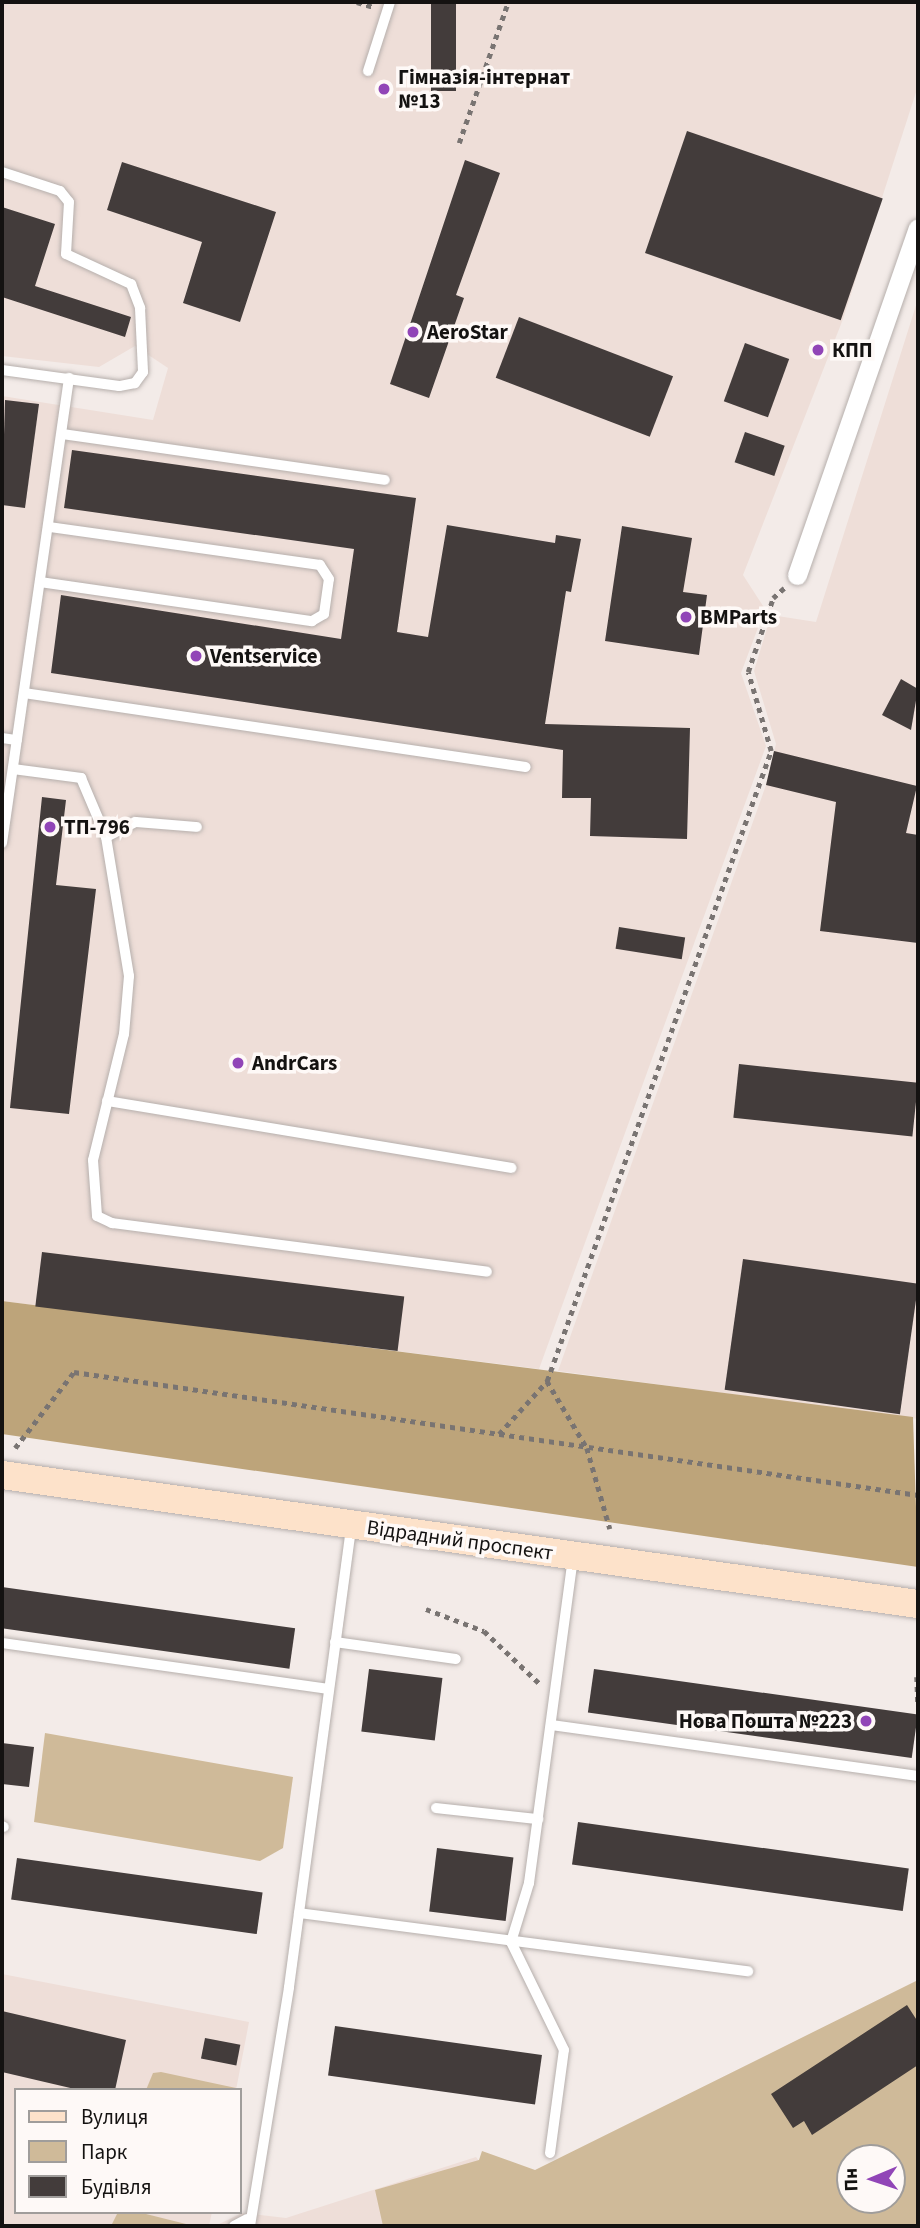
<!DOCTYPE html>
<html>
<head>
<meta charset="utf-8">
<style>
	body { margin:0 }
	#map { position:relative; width:920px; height:2228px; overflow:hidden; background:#f3ebe8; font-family:"Source Sans 3",sans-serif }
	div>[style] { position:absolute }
	.built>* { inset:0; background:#eeded8 }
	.green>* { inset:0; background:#cfba99 }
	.forest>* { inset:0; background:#bda47a }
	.building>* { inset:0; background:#433c3b; transform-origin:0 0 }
	.path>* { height:4.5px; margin-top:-2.25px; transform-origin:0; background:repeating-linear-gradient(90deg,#797472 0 5px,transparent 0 10px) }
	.roads { filter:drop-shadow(0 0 2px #b6afac) drop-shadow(0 0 2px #b6afac) }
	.service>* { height:10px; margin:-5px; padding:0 5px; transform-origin:5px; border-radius:5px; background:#fff }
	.minor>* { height:19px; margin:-9.5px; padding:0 9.5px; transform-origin:9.5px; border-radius:9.5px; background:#fff }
	.secondary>* { height:28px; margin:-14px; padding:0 14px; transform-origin:14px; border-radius:14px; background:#fde2ca }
	.dots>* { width:19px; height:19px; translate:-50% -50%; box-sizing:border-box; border:4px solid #fef9f7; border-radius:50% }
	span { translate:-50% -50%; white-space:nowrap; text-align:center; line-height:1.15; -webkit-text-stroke:7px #fef9f7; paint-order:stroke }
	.poi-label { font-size:21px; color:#141211; font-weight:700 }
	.left { translate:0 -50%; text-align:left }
	.right { translate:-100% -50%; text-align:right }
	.street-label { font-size:21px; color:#141211 }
	.frame { position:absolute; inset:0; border:4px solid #141211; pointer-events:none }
	.legend { position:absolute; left:14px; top:2088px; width:228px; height:126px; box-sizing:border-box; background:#fef9f7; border:2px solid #a09d9b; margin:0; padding:9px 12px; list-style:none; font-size:21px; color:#141211 }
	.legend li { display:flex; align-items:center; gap:14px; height:35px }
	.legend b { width:35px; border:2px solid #a09d9b }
	.north { position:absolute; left:836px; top:2144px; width:70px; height:70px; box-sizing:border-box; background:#fef9f7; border:2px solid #a09d9b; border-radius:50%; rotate:268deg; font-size:19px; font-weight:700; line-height:28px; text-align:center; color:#141211 }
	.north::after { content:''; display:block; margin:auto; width:24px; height:32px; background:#9145b7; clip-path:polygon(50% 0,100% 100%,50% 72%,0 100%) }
</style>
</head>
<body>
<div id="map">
	<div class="built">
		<i style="clip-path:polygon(2px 2px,918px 2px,918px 86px,843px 319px,743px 575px,765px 609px,741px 673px,766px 746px,539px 1369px,2px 1301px,2px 396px,153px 420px,168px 368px,135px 346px,99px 367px,2px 356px)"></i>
		<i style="clip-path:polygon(918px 299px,918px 1419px,558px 1371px,766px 785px,776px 744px,754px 671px,771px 615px,816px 622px)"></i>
		<i style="clip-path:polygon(2px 1974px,249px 2022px,236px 2090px,16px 2090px,16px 2212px,212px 2212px,209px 2226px,2px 2226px)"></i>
		<i style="clip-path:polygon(476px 2157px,530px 2226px,215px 2226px,242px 2213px,286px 2218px)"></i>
	</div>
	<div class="green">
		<i style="clip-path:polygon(45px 1733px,293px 1777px,283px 1848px,260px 1861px,34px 1822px)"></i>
		<i style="clip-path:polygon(evenodd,918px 1980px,918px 2226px,383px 2226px,375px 2190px,479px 2160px,482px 2151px,535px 2170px,918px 1980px,850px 2158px,892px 2158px,892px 2200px,850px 2200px,850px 2158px)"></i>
		<i style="clip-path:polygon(161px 2072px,236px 2088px,236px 2090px,146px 2090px,153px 2073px)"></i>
		<i style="clip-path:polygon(118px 2212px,138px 2212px,194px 2226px,111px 2226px)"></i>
	</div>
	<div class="forest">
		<i style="clip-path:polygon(2px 1301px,913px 1417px,918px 1567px,2px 1434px)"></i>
	</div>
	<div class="building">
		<i style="left:431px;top:2px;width:25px;height:89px"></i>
		<i style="left:687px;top:131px;width:207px;height:129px;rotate:19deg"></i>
		<i style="clip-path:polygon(465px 160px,500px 173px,456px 295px,464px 298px,429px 398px,390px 384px)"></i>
		<i style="clip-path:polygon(122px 162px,276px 212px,240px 322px,183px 303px,202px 242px,107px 210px)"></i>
		<i style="clip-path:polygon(2px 207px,55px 224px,35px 286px,131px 317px,125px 337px,2px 297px)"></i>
		<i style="left:519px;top:317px;width:165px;height:65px;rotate:21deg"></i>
		<i style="left:745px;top:343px;width:47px;height:62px;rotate:20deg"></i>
		<i style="clip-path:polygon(5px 400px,39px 404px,25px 508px,2px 505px)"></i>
		<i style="left:745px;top:432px;width:42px;height:32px;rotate:19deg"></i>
		<i style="clip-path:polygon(72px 450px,416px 498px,397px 632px,428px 637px,447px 525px,555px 543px,556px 535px,581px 539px,571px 592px,566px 591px,545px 724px,690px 728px,687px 839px,590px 836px,591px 798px,562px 798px,563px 750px,51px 673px,61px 595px,341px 639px,354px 549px,64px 508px)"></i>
		<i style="clip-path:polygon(622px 526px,692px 538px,683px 592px,707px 595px,699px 655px,605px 641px)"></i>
		<i style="clip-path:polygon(901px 679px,918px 689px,911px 730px,882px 715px)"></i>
		<i style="clip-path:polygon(774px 751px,917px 786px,906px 833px,918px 835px,918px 943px,820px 931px,836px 802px,766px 785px)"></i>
		<i style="clip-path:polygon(42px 797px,66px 800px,56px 885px,96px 889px,69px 1114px,10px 1108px)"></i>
		<i style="left:619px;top:927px;width:67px;height:22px;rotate:9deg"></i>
		<i style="left:739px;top:1064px;width:180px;height:54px;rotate:6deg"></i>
		<i style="left:42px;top:1252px;width:365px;height:55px;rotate:7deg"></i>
		<i style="left:743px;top:1259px;width:177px;height:132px;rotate:8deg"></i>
		<i style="left:2px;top:1587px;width:296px;height:41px;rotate:8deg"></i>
		<i style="left:369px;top:1669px;width:74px;height:63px;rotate:7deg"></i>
		<i style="left:594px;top:1669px;width:327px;height:44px;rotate:8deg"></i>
		<i style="clip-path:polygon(2px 1743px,34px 1747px,29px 1787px,2px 1784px)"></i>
		<i style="left:578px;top:1822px;width:334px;height:43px;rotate:8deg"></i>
		<i style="left:437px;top:1848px;width:77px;height:64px;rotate:7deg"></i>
		<i style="left:17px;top:1858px;width:248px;height:42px;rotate:8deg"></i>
		<i style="clip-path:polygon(907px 2005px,918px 2022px,918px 2065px,812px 2135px,804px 2121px,793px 2128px,771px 2094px)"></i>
		<i style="clip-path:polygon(2px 2011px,126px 2040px,115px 2090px,79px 2090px,2px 2072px)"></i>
		<i style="left:335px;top:2026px;width:209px;height:50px;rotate:8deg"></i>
		<i style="left:205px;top:2038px;width:36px;height:21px;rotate:11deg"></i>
	</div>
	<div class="path">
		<i style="left:357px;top:2px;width:17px;rotate:17deg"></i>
		<i style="left:459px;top:143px;width:149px;rotate:-70.8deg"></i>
		<i style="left:547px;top:1381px;width:78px;rotate:59.2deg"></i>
		<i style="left:587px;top:1448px;width:84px;rotate:74.1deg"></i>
		<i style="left:499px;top:1434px;width:72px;rotate:-47.8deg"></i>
		<i style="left:547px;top:1381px;width:669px;rotate:-70.43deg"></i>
		<i style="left:771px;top:751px;width:82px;rotate:-106.2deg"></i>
		<i style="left:748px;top:672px;width:78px;rotate:-71.3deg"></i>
		<i style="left:773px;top:598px;width:15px;rotate:-42deg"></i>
		<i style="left:15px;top:1448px;width:96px;rotate:-52.2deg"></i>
		<i style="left:74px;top:1372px;width:853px;rotate:8.29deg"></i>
		<i style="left:426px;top:1609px;width:62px;rotate:20.8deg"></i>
		<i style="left:484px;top:1631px;width:76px;rotate:43.4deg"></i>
		<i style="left:917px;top:1677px;width:27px;rotate:88deg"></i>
	</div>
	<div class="roads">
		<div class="service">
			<i style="left:368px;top:71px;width:72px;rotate:-72.3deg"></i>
			<i style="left:2px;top:172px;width:61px;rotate:18.1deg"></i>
			<i style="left:60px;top:191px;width:14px;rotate:51deg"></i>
			<i style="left:69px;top:202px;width:52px;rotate:93.3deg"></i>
			<i style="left:66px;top:254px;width:72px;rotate:24.8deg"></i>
			<i style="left:131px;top:284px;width:26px;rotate:69deg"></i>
			<i style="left:140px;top:308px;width:64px;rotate:87.3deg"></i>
			<i style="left:143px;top:372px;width:14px;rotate:126deg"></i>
			<i style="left:135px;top:383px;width:16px;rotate:169deg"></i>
			<i style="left:119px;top:386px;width:118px;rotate:-172.2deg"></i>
			<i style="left:62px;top:434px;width:326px;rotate:8.1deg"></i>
			<i style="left:40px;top:582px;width:275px;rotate:8.2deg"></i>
			<i style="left:312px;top:621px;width:14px;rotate:-30deg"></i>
			<i style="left:324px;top:614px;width:35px;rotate:-82deg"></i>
			<i style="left:329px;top:579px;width:17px;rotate:-123deg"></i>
			<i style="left:320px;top:565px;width:274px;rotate:-172deg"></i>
			<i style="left:24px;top:693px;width:507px;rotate:8.39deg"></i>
			<i style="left:2px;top:738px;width:15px;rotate:8deg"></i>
			<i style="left:13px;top:769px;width:69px;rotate:7.5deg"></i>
			<i style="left:81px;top:778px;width:64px;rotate:67deg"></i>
			<i style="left:106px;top:837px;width:141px;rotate:80.6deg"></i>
			<i style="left:129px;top:976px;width:58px;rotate:94.9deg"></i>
			<i style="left:124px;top:1034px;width:130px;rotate:103.8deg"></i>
			<i style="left:93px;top:1160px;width:56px;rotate:85.9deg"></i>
			<i style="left:97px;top:1216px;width:17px;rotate:25deg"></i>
			<i style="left:112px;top:1223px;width:378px;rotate:7.4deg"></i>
			<i style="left:106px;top:837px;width:33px;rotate:-27deg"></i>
			<i style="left:135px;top:822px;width:62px;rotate:4.6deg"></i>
			<i style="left:2px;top:843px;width:470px;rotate:-81.8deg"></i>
			<i style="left:107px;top:1101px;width:410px;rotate:9.4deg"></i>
			<i style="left:335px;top:1642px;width:122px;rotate:8deg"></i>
			<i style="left:2px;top:1643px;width:330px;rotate:8deg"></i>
			<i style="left:551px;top:1725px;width:371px;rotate:7.9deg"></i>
			<i style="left:436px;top:1808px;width:103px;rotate:6.2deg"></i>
			<i style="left:2px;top:1826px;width:2px;rotate:27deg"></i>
			<i style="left:299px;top:1913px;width:453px;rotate:7.4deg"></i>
			<i style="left:550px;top:2153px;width:104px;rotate:-82.3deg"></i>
			<i style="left:564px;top:2050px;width:120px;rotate:-116.1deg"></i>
			<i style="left:511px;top:1942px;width:62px;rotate:-73deg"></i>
			<i style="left:529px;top:1883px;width:329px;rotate:-82.3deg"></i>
			<i style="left:234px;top:2226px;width:15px;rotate:-28deg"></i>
			<i style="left:250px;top:2226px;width:242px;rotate:-80.7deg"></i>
			<i style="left:289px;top:1987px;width:465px;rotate:-82.3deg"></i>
		</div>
		<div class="minor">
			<i style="left:797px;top:575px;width:367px;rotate:-70.8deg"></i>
		</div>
		<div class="secondary">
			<i style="left:2px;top:1475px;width:925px;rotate:8.02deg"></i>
		</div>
	</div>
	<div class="dots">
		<i style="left:384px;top:89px;background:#9145b7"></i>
		<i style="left:413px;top:332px;background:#9145b7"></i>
		<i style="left:818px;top:350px;background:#9145b7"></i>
		<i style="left:686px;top:617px;background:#9145b7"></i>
		<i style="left:196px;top:656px;background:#9145b7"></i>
		<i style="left:50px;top:827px;background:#9145b7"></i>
		<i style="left:238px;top:1063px;background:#9145b7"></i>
		<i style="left:866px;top:1721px;background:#9145b7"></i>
	</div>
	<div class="poi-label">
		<span class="left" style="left:398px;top:89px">Гімназія-інтернат<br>№13</span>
		<span class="left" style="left:427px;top:332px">AeroStar</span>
		<span class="left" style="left:832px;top:350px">КПП</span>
		<span class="left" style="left:700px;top:617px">BMParts</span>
		<span class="left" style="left:210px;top:656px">Ventservice</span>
		<span class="left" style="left:64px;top:827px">ТП-796</span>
		<span class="left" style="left:252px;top:1063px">AndrCars</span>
		<span class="right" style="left:852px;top:1721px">Нова Пошта №223</span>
	</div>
	<div class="street-label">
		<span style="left:460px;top:1540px;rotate:8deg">Відрадний проспект</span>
	</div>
	<div class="frame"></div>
	<ul class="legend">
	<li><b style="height:9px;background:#fde2ca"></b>Вулиця</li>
	<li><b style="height:19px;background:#cfba99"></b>Парк</li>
	<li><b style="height:19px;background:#433c3b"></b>Будівля</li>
	</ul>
	<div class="north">Пн</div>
</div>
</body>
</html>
